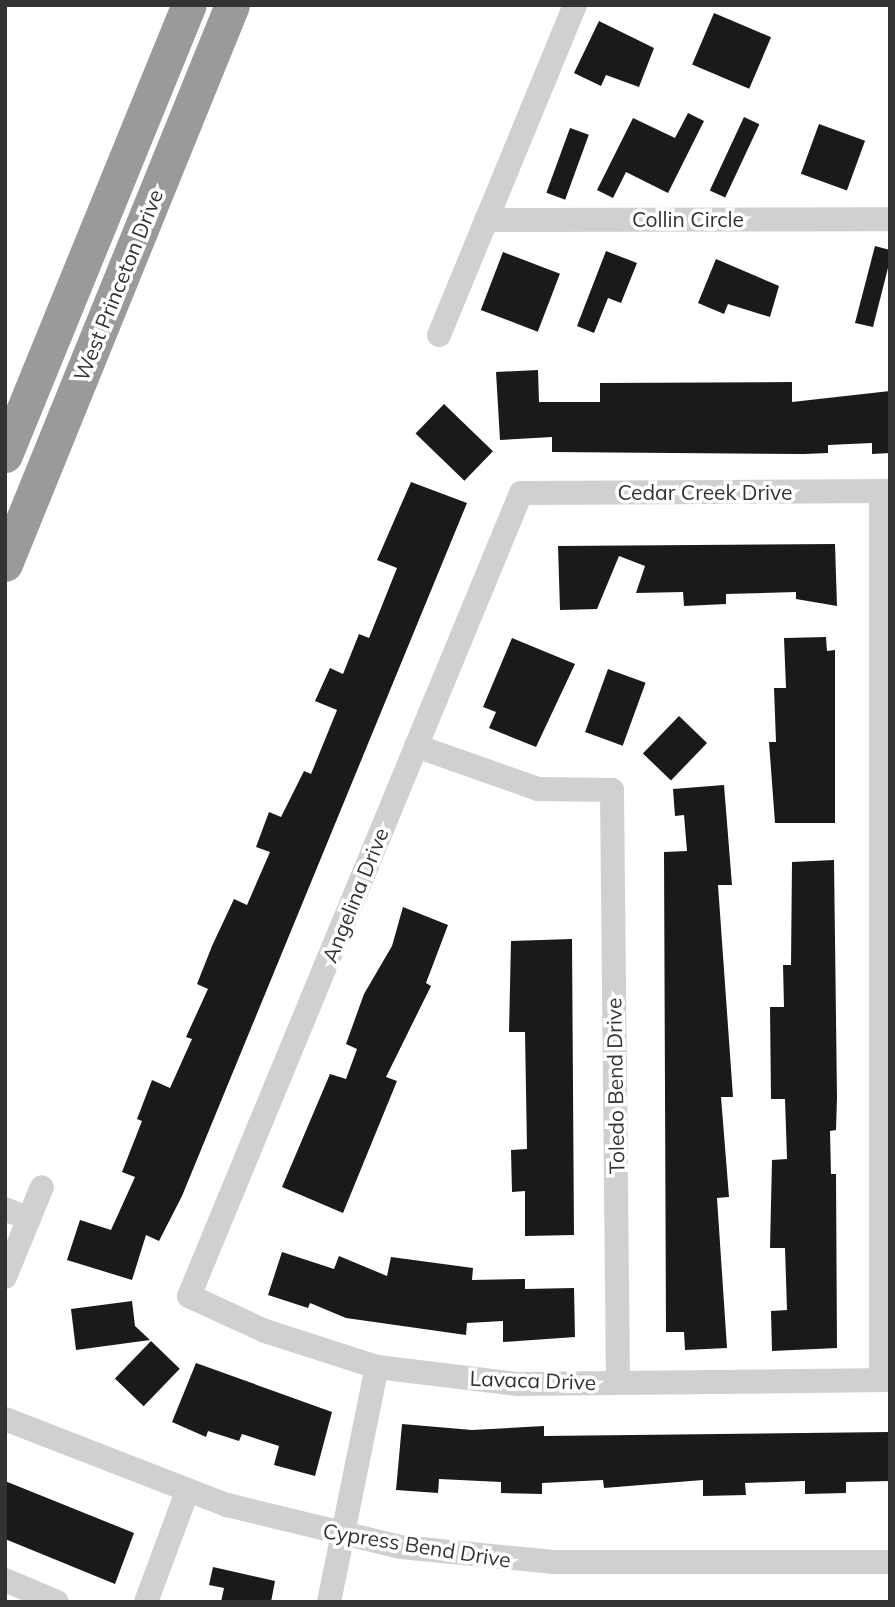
<!DOCTYPE html>
<html>
<head>
<meta charset="utf-8">
<style>
	body { margin:0 }
	#map { position:relative; width:895px; height:1607px; overflow:hidden; background:#fff; font-family:Mulish,sans-serif }
	div>[style] { position:absolute }
	.building>* { inset:0; background:#1a1a1a; transform-origin:0 0 }
	.minor>* { height:24px; margin:-12px; padding:0 12px; transform-origin:12px; border-radius:12px; background:#d0d0d0 }
	.highway>* { height:35px; margin:-17.5px; padding:0 17.5px; transform-origin:17.5px; border-radius:17.5px; background:#9a9a9a }
	span { translate:-50% -50%; white-space:nowrap; text-align:center; line-height:1.15; -webkit-text-stroke:7px #fff; paint-order:stroke }
	.street-label { font-size:21px; color:#333 }
	.frame { position:absolute; inset:0; border:7px solid #333; pointer-events:none }
</style>
</head>
<body>
<div id="map">
	<div class="building">
		<i style="left:714px;top:13px;width:62px;height:56px;rotate:23deg"></i>
		<i style="clip-path:polygon(599px 21px,654px 48px,639px 87px,606px 75px,601px 86px,574px 73px)"></i>
		<i style="clip-path:polygon(688px 113px,704px 121px,668px 193px,626px 172px,613px 198px,597px 190px,633px 118px,675px 138px)"></i>
		<i style="left:744px;top:117px;width:17px;height:81px;rotate:25deg"></i>
		<i style="left:819px;top:124px;width:49px;height:53px;rotate:20deg"></i>
		<i style="left:570px;top:128px;width:20px;height:69px;rotate:20deg"></i>
		<i style="clip-path:polygon(875px 246px,890px 250px,890px 260px,873px 327px,855px 323px)"></i>
		<i style="clip-path:polygon(606px 251px,637px 263px,621px 303px,608px 298px,594px 333px,577px 326px)"></i>
		<i style="left:503px;top:252px;width:61px;height:62px;rotate:21deg"></i>
		<i style="clip-path:polygon(716px 259px,779px 286px,770px 317px,728px 304px,724px 314px,698px 303px)"></i>
		<i style="clip-path:polygon(538px 370px,539px 402px,600px 402px,600px 383px,792px 382px,792px 402px,890px 391px,890px 453px,872px 454px,872px 443px,828px 445px,828px 453px,804px 454px,552px 452px,552px 437px,500px 440px,496px 372px)"></i>
		<i style="left:444px;top:404px;width:68px;height:41px;rotate:44deg"></i>
		<i style="clip-path:polygon(411px 482px,467px 503px,182px 1196px,159px 1241px,146px 1235px,132px 1280px,67px 1260px,80px 1220px,111px 1230px,135px 1177px,122px 1172px,142px 1121px,137px 1119px,152px 1080px,170px 1088px,192px 1039px,186px 1037px,208px 989px,197px 984px,212px 946px,234px 899px,247px 905px,270px 852px,256px 847px,269px 812px,281px 817px,304px 771px,311px 774px,337px 710px,315px 701px,330px 668px,343px 674px,359px 634px,369px 638px,397px 568px,377px 560px)"></i>
		<i style="clip-path:polygon(835px 544px,837px 606px,796px 599px,796px 592px,726px 594px,726px 604px,684px 606px,683px 592px,636px 593px,645px 566px,619px 556px,597px 609px,560px 610px,558px 546px)"></i>
		<i style="clip-path:polygon(826px 637px,827px 651px,835px 650px,835px 823px,775px 823px,769px 742px,776px 742px,774px 688px,786px 688px,784px 638px)"></i>
		<i style="clip-path:polygon(512px 638px,575px 664px,536px 747px,489px 728px,496px 712px,483px 707px)"></i>
		<i style="left:608px;top:669px;width:40px;height:67px;rotate:20deg"></i>
		<i style="left:679px;top:716px;width:39px;height:52px;rotate:44deg"></i>
		<i style="clip-path:polygon(724px 785px,732px 885px,718px 885px,733px 1097px,721px 1097px,729px 1197px,717px 1198px,727px 1348px,685px 1350px,684px 1332px,666px 1332px,664px 852px,687px 851px,684px 815px,675px 816px,673px 789px)"></i>
		<i style="clip-path:polygon(834px 860px,837px 1097px,836px 1130px,830px 1131px,831px 1174px,836px 1174px,837px 1348px,772px 1351px,771px 1311px,787px 1310px,785px 1248px,770px 1248px,772px 1160px,787px 1159px,785px 1099px,771px 1099px,770px 1007px,784px 1007px,783px 965px,791px 965px,792px 862px)"></i>
		<i style="clip-path:polygon(403px 907px,448px 925px,426px 983px,431px 986px,386px 1077px,397px 1081px,343px 1213px,282px 1187px,330px 1074px,346px 1079px,357px 1049px,346px 1044px,364px 994px,392px 946px)"></i>
		<i style="clip-path:polygon(572px 939px,574px 1235px,525px 1236px,525px 1191px,512px 1192px,511px 1150px,527px 1149px,525px 1032px,509px 1032px,511px 941px)"></i>
		<i style="clip-path:polygon(282px 1252px,334px 1269px,339px 1256px,387px 1276px,391px 1257px,473px 1268px,472px 1280px,525px 1279px,525px 1289px,574px 1288px,575px 1337px,503px 1342px,503px 1321px,467px 1323px,466px 1335px,346px 1318px,310px 1303px,308px 1308px,268px 1295px)"></i>
		<i style="clip-path:polygon(132px 1301px,135px 1326px,150px 1340px,76px 1350px,71px 1309px)"></i>
		<i style="left:151px;top:1341px;width:40px;height:52px;rotate:44deg"></i>
		<i style="clip-path:polygon(196px 1363px,332px 1412px,315px 1476px,274px 1465px,279px 1446px,242px 1434px,239px 1441px,208px 1431px,206px 1437px,172px 1422px)"></i>
		<i style="clip-path:polygon(402px 1424px,472px 1430px,544px 1426px,544px 1436px,890px 1432px,890px 1481px,846px 1482px,846px 1493px,805px 1494px,805px 1481px,745px 1483px,746px 1495px,703px 1496px,703px 1480px,604px 1488px,603px 1480px,542px 1483px,542px 1494px,501px 1493px,501px 1482px,439px 1479px,438px 1493px,396px 1490px)"></i>
		<i style="clip-path:polygon(5px 1481px,134px 1533px,115px 1584px,5px 1539px)"></i>
		<i style="clip-path:polygon(213px 1567px,275px 1581px,271px 1602px,221px 1602px,224px 1588px,209px 1585px)"></i>
	</div>
	<div class="minor">
		<i style="left:486px;top:220px;width:404px;rotate:-0.1deg"></i>
		<i style="left:439px;top:335px;width:357px;rotate:-67.6deg"></i>
		<i style="left:890px;top:491px;width:369px;rotate:179.7deg"></i>
		<i style="left:521px;top:493px;width:869px;rotate:112.46deg"></i>
		<i style="left:189px;top:1296px;width:84px;rotate:24.7deg"></i>
		<i style="left:265px;top:1331px;width:118px;rotate:17.8deg"></i>
		<i style="left:377px;top:1367px;width:142px;rotate:6.9deg"></i>
		<i style="left:518px;top:1384px;width:372px;rotate:-0.6deg"></i>
		<i style="left:416px;top:746px;width:129px;rotate:19.4deg"></i>
		<i style="left:538px;top:789px;width:74px;rotate:0.8deg"></i>
		<i style="left:612px;top:790px;width:593px;rotate:89.42deg"></i>
		<i style="left:5px;top:1209px;width:26px;rotate:23deg"></i>
		<i style="left:5px;top:1277px;width:97px;rotate:-67.7deg"></i>
		<i style="left:881px;top:1380px;width:889px;rotate:-90deg"></i>
		<i style="left:5px;top:1419px;width:238px;rotate:21.2deg"></i>
		<i style="left:227px;top:1505px;width:179px;rotate:13.6deg"></i>
		<i style="left:401px;top:1547px;width:154px;rotate:5.6deg"></i>
		<i style="left:554px;top:1562px;width:336px"></i>
		<i style="left:5px;top:1580px;width:56px;rotate:22.9deg"></i>
		<i style="left:146px;top:1602px;width:117px;rotate:-69.6deg"></i>
		<i style="left:329px;top:1602px;width:240px;rotate:-78.5deg"></i>
	</div>
	<div class="highway">
		<i style="left:5px;top:455px;width:486px;rotate:-67.8deg"></i>
		<i style="left:5px;top:564px;width:603px;rotate:-67.9deg"></i>
	</div>
	<div class="street-label">
		<span style="left:688px;top:219px">Collin Circle</span>
		<span style="left:118px;top:285px;rotate:-68deg">West Princeton Drive</span>
		<span style="left:705px;top:492px">Cedar Creek Drive</span>
		<span style="left:355px;top:895px;rotate:-68deg">Angelina Drive</span>
		<span style="left:615px;top:1086px;rotate:-91deg">Toledo Bend Drive</span>
		<span style="left:533px;top:1380px;rotate:2deg">Lavaca Drive</span>
		<span style="left:417px;top:1545px;rotate:9deg">Cypress Bend Drive</span>
	</div>
	<div class="frame"></div>
</div>
</body>
</html>
